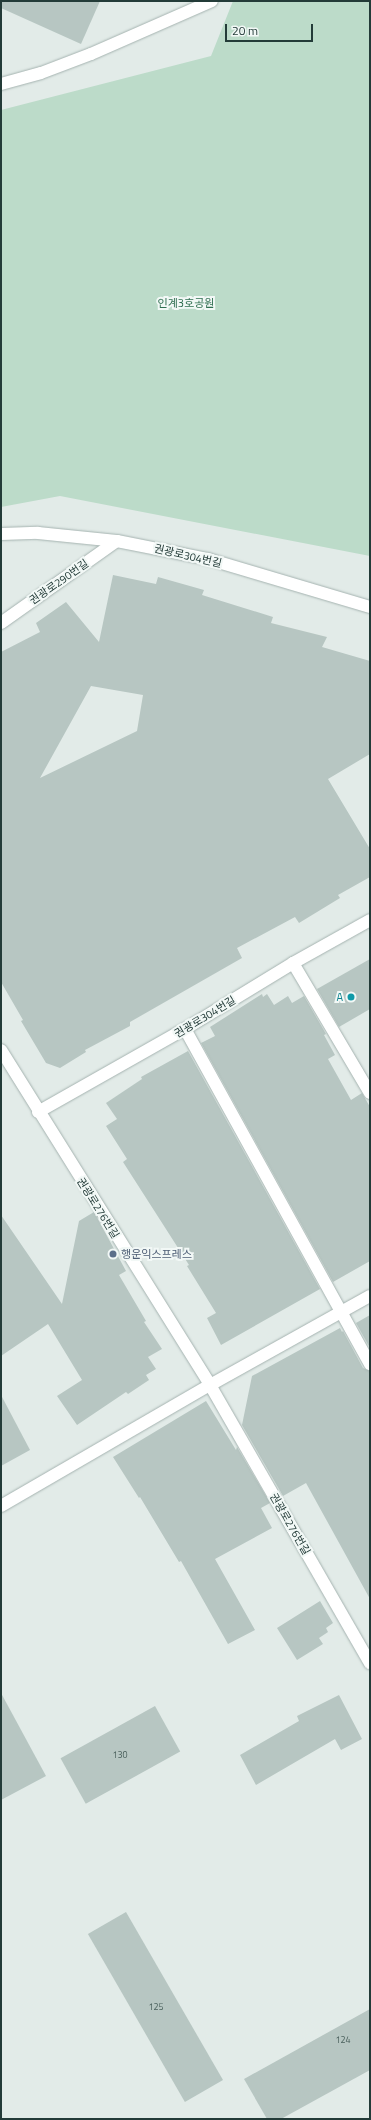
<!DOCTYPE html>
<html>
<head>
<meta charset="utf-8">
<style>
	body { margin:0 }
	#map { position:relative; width:371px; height:2120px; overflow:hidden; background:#e2ebe8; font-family:"Titillium Web","Noto Sans KR",sans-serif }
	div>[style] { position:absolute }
	.green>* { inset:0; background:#bcdbc9 }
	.building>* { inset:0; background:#b7c6c2; transform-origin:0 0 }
	.roads { filter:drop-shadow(0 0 1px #a5b3b0) drop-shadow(0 0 1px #a5b3b0) }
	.street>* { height:12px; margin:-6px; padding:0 6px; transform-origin:6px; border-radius:6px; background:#fff }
	.dots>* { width:11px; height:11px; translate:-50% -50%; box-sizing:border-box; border:2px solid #f2f8f6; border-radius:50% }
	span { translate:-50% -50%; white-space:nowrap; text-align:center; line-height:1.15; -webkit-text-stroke:4px #f2f8f6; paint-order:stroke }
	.number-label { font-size:9px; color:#485e5a }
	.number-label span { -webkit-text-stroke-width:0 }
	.park-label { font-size:11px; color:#306f51 }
	.street-label { font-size:11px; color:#233b38 }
	.culture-label { font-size:11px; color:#0d838f }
	.right { translate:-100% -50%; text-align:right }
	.service-label { font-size:11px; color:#4e5e75 }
	.left { translate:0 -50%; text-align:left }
	.frame { position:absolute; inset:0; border:2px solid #233b38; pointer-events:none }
	.scale { position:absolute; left:225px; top:24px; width:88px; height:18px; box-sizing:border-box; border:2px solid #233b38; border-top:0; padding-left:5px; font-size:12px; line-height:14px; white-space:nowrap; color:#233b38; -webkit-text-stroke:3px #f2f8f6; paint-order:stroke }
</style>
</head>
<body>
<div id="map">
	<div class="green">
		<i style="clip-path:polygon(233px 1px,370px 1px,370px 556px,60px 496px,1px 507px,1px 110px,211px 56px)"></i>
	</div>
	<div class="building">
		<i style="clip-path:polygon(1px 1px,100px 1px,81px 44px,1px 8px)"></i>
		<i style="clip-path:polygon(evenodd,113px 575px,156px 584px,158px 577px,204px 590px,202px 595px,273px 617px,271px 623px,327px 637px,322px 647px,370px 661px,370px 754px,328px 779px,370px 849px,370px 877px,338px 895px,340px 898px,299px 923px,295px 917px,237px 948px,242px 958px,130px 1022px,130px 1026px,85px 1050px,86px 1052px,60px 1068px,46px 1063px,21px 1021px,23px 1020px,1px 982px,1px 652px,40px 632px,36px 623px,66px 602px,99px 642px,113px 575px,91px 686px,143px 695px,137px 731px,40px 778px,91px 686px)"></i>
		<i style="clip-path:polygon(370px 959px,370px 1009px,339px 1027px,317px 989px)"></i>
		<i style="clip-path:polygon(262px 994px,263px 997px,267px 994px,274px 1005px,288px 996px,292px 1003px,304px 996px,326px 1034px,324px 1035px,335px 1055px,328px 1059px,351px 1100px,362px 1093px,370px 1107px,370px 1261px,333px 1282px,201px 1043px,215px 1036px,210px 1027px)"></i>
		<i style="clip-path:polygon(188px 1051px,320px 1289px,221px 1345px,207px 1318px,216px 1313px,187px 1266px,189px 1265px,123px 1162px,127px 1159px,106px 1126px,117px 1119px,106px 1103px,142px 1079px,141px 1077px)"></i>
		<i style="clip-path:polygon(94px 1212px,126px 1271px,119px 1275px,146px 1321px,144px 1322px,162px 1349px,148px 1357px,156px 1369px,146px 1375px,149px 1380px,128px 1394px,126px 1392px,77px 1425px,57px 1396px,82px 1380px,48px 1324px,1px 1356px,1px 1215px,62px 1304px,79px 1221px)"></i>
		<i style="clip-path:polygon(370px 1315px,370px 1348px,356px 1323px)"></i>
		<i style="clip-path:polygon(340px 1328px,342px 1332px,343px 1331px,363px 1368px,370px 1371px,370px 1599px,306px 1483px,283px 1496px,242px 1425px,252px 1376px)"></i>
		<i style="clip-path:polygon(1px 1395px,30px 1450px,1px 1466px)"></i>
		<i style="clip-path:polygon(206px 1401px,236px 1450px,237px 1447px,270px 1503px,261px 1508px,272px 1528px,215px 1559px,255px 1630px,228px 1644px,181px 1561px,179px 1562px,140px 1497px,139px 1498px,113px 1457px)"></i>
		<i style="clip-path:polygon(320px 1601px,333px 1623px,326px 1628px,328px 1632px,319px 1638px,323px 1644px,297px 1660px,277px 1628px)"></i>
		<i style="clip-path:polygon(1px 1693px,46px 1776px,1px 1800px)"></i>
		<i style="clip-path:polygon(339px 1695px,362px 1739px,341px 1750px,335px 1739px,256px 1785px,240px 1755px,299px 1721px,297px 1716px)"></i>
		<i style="left:155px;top:1706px;width:52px;height:108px;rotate:61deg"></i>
		<i style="left:126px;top:1912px;width:194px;height:44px;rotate:60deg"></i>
		<i style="clip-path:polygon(370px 2009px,370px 2070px,281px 2119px,267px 2119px,244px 2079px)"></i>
	</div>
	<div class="roads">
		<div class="street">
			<i style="left:1px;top:84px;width:41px;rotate:-15.4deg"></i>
			<i style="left:41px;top:73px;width:53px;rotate:-20.8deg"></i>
			<i style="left:91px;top:54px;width:132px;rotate:-23.7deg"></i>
			<i style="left:1px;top:534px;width:37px;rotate:-2deg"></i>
			<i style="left:38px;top:533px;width:79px;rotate:5.8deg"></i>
			<i style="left:117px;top:541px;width:93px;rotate:11.2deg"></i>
			<i style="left:208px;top:559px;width:169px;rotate:16.5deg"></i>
			<i style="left:1px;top:623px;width:142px;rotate:-35.3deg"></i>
			<i style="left:293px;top:963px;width:151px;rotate:59.4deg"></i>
			<i style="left:185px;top:1029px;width:383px;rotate:61.1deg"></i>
			<i style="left:1px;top:1050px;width:395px;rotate:58deg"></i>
			<i style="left:210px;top:1385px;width:321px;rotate:60.1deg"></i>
			<i style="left:38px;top:1112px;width:169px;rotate:-29.5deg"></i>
			<i style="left:185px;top:1029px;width:127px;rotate:-31.4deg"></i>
			<i style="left:293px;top:963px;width:88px;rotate:-29.2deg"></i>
			<i style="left:1px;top:1506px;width:241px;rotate:-30.1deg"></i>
			<i style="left:210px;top:1385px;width:183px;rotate:-29.1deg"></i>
		</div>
	</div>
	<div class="dots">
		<i style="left:351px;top:997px;background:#0f9aa8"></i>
		<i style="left:113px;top:1254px;background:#5c6f8a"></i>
	</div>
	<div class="number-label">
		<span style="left:120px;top:1755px">130</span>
		<span style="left:156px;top:2007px">125</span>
		<span style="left:343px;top:2040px">124</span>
	</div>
	<div class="park-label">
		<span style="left:186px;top:303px">인계3호공원</span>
	</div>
	<div class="street-label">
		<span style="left:188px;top:556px;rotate:13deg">권광로304번길</span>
		<span style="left:59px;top:582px;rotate:-35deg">권광로290번길</span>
		<span style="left:205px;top:1017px;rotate:-31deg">권광로304번길</span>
		<span style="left:98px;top:1208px;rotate:58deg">권광로276번길</span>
		<span style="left:290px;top:1524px;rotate:60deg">권광로276번길</span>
	</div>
	<div class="culture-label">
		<span class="right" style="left:343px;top:997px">A</span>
	</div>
	<div class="service-label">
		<span class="left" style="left:121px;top:1254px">행운익스프레스</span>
	</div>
	<div class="frame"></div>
	<div class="scale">20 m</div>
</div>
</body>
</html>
